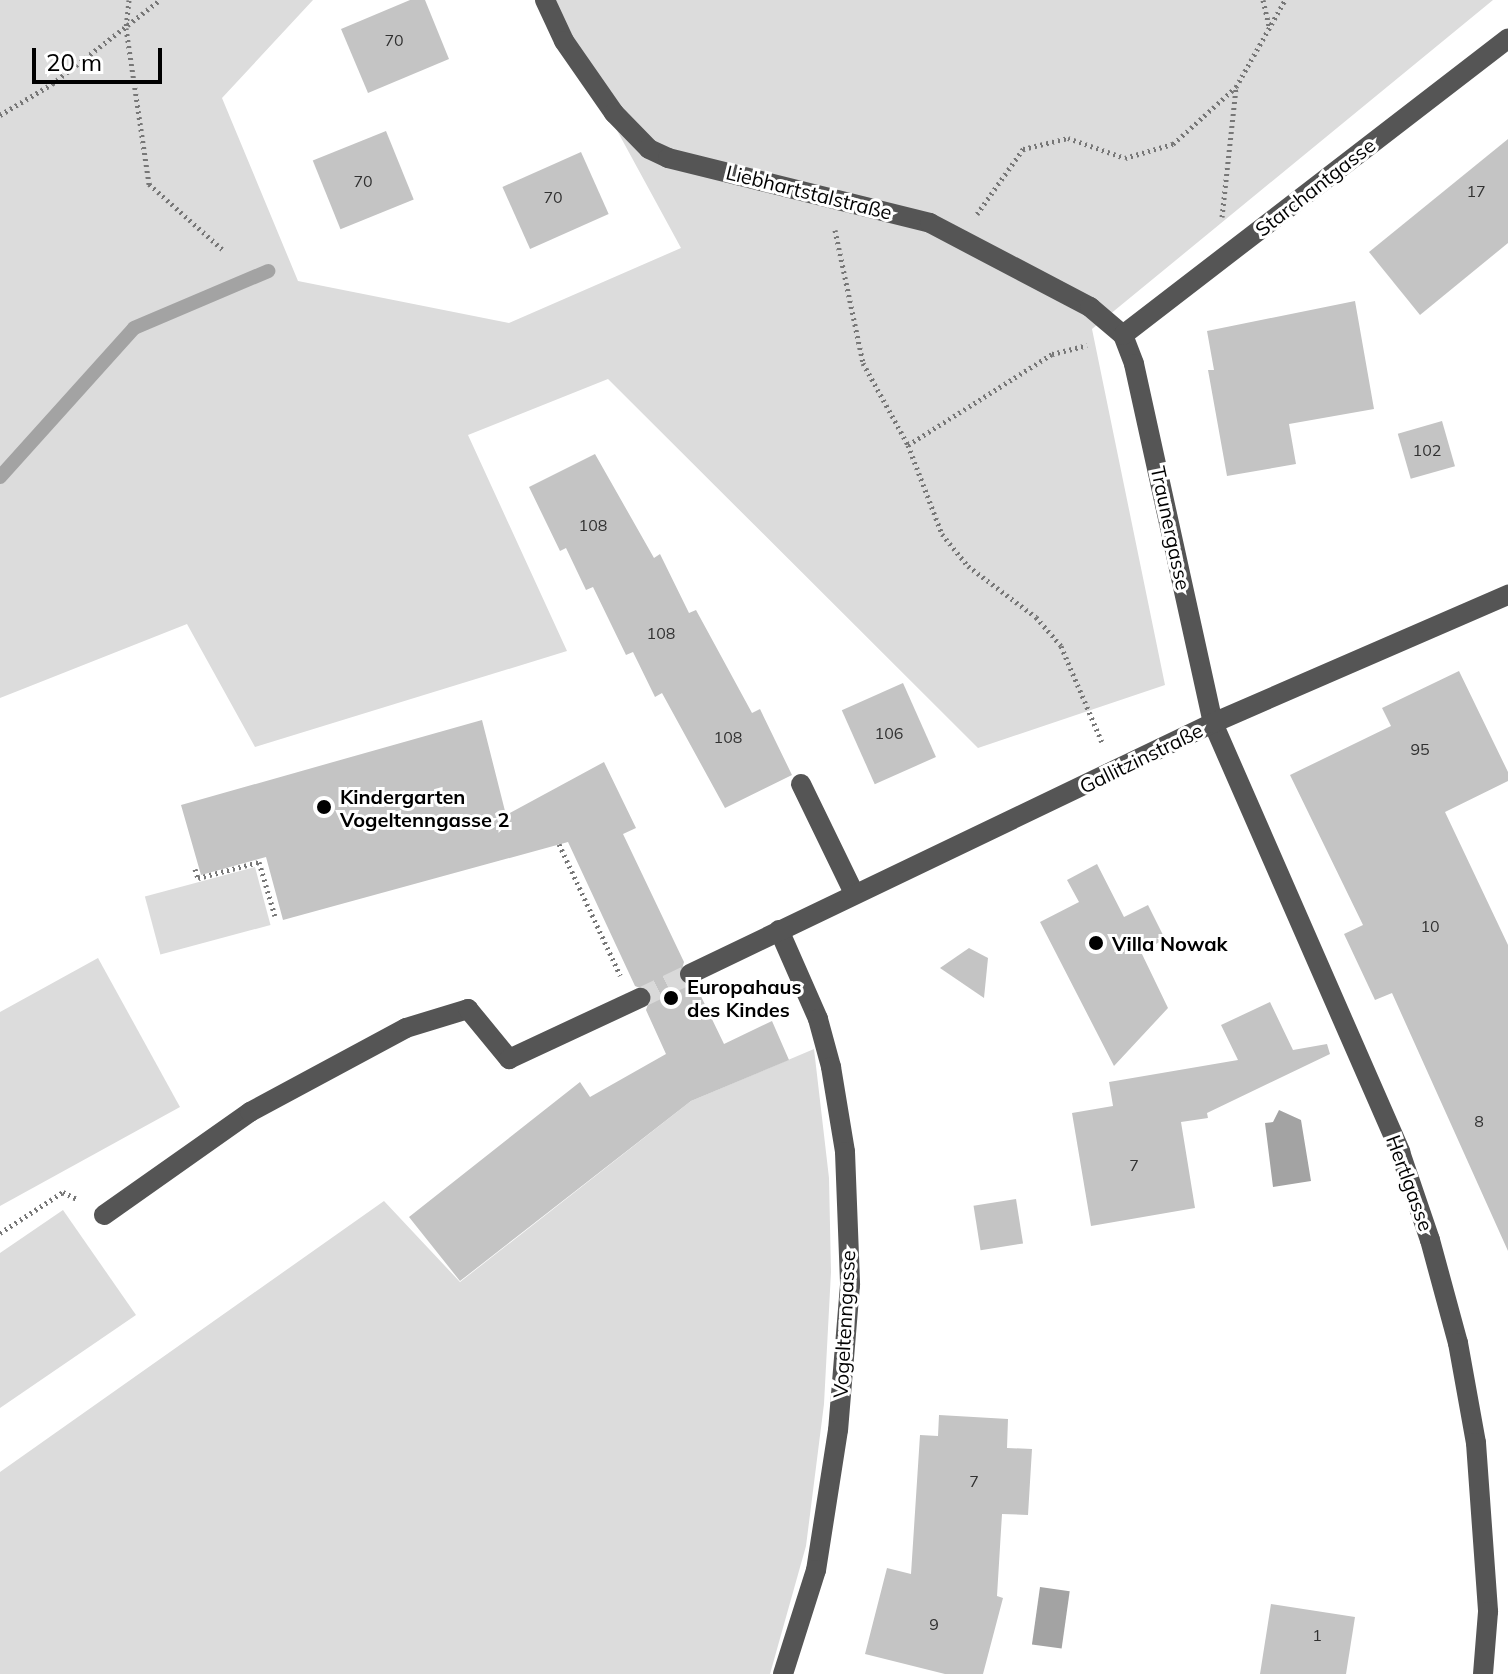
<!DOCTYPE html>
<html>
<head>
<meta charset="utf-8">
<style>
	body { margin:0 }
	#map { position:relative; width:1508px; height:1674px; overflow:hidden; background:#fff; font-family:Mulish,sans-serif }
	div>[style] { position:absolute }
	.green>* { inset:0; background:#dcdcdc; transform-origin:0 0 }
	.water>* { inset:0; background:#a3a3a3; transform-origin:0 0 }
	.stream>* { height:14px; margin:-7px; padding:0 7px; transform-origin:7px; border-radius:7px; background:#a3a3a3 }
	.building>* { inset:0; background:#c4c4c4; transform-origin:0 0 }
	.minor-tunnel>* { height:20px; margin-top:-10px; transform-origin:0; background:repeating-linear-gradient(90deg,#d9d9d9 0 20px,transparent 0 30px) }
	.path>* { height:5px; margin-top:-2.5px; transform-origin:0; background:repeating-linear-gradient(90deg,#777 0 2px,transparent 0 6px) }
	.minor>* { height:20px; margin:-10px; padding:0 10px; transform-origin:10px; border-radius:10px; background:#555 }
	.dots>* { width:22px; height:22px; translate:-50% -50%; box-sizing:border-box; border:4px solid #fff; border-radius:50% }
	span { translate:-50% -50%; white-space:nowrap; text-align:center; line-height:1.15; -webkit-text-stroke:6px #fff; paint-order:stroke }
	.number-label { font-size:16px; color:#313131 }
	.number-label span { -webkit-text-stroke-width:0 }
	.street-label { font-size:20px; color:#000 }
	.poi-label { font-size:20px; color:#000; font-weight:700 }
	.left { translate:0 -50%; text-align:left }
	.scale { position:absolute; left:32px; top:48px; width:130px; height:36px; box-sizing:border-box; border:4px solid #000; border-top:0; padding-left:10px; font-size:24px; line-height:28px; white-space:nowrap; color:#000; -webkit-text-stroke:6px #fff; paint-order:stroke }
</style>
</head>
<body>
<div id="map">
	<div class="green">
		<i style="clip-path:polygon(0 0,313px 0,222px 98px,298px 281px,509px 323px,681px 248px,546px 0,1493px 0,1092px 329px,1165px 685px,978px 748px,608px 379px,468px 435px,567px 651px,255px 747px,187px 624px,0 698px)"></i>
		<i style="left:255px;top:867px;width:60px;height:114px;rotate:75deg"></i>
		<i style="clip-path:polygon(98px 958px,180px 1107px,0 1206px,0 1012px)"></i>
		<i style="clip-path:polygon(814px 1049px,829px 1178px,831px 1272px,824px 1404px,806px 1546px,770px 1674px,0 1674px,0 1472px,384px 1201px,460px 1282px,691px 1101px)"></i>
		<i style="clip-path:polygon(63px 1210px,136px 1315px,0 1408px,0 1253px)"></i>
	</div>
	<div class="water">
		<i style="clip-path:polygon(1279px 1110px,1301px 1120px,1311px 1181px,1273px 1187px,1265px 1123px,1273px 1122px)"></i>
		<i style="left:1040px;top:1587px;width:30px;height:58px;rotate:8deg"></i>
	</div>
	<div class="stream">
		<i style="left:0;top:477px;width:200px;rotate:-48deg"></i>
		<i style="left:134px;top:328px;width:146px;rotate:-23deg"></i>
	</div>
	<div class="building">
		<i style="clip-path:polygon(410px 0,425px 0,449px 59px,368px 93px,341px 29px)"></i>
		<i style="left:386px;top:131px;width:74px;height:79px;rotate:68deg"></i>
		<i style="clip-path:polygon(1508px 139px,1508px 243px,1420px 315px,1369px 252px)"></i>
		<i style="left:581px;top:152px;width:68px;height:86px;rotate:66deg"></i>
		<i style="clip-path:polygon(1355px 301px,1374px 409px,1289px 424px,1296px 464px,1227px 476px,1208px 370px,1214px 370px,1207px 331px)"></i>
		<i style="left:1442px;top:421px;width:47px;height:46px;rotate:74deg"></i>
		<i style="clip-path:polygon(595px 454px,654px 558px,660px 554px,689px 613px,696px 610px,752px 713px,760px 709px,792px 775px,725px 808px,662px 693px,655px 697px,633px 652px,626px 655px,593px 587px,586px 590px,566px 548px,560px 551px,529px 487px)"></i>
		<i style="clip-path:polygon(1459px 671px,1508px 772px,1508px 781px,1445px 812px,1508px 945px,1508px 1251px,1392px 993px,1375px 1000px,1344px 934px,1363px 925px,1290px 775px,1391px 726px,1382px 708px)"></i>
		<i style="left:903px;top:683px;width:81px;height:67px;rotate:66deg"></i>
		<i style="clip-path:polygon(482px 720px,506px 815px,604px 762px,636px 828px,623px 834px,684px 962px,679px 980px,696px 986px,724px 1044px,772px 1021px,789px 1060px,691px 1101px,460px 1281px,409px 1217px,580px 1082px,590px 1097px,666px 1054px,646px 1010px,652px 993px,635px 986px,568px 842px,283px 920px,266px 857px,201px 875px,181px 805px)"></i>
		<i style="clip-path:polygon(1097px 864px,1124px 917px,1148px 905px,1165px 939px,1141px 952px,1168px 1008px,1114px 1066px,1040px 922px,1079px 902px,1067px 880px)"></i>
		<i style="clip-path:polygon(969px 948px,988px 958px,984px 998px,940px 968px)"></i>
		<i style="clip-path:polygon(1270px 1002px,1293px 1050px,1327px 1044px,1330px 1054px,1207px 1113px,1208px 1118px,1181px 1122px,1195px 1208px,1091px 1226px,1072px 1113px,1113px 1106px,1109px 1082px,1238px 1060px,1221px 1025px)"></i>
		<i style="left:1016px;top:1199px;width:45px;height:43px;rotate:81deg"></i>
		<i style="clip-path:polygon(939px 1415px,1008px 1419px,1007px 1448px,1032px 1449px,1028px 1515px,1002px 1514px,997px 1596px,1003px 1598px,983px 1674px,945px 1674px,865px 1654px,887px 1568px,911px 1574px,920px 1435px,938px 1436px)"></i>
		<i style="clip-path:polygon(1271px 1604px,1355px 1617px,1346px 1674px,1260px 1674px)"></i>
	</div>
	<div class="minor-tunnel">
		<i style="left:640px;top:998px;width:55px;rotate:-25.6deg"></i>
	</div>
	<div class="path">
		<i style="left:129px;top:0;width:28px;rotate:96deg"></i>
		<i style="left:126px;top:28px;width:158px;rotate:81.6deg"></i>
		<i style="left:149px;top:184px;width:98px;rotate:41.7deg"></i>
		<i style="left:1263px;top:0;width:27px;rotate:77deg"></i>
		<i style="left:0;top:115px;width:61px;rotate:-30.8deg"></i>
		<i style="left:52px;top:84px;width:137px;rotate:-37.9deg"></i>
		<i style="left:977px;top:214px;width:80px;rotate:-54.7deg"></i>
		<i style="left:1023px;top:149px;width:46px;rotate:-13.7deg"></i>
		<i style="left:1068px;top:138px;width:60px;rotate:19.3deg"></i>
		<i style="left:1125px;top:158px;width:50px;rotate:-16.3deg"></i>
		<i style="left:1173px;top:144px;width:85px;rotate:-42.1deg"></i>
		<i style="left:1236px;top:87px;width:100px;rotate:-60.6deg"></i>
		<i style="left:1222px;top:217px;width:130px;rotate:-83.8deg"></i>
		<i style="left:835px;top:230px;width:136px;rotate:78.1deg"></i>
		<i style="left:863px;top:363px;width:94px;rotate:61.2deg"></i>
		<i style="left:908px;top:445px;width:95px;rotate:69.1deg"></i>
		<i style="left:942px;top:534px;width:41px;rotate:50.9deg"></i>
		<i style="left:968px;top:566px;width:85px;rotate:36.9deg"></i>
		<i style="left:1036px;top:617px;width:38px;rotate:49deg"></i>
		<i style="left:1061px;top:646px;width:104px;rotate:66.9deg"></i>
		<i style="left:908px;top:445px;width:170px;rotate:-32.3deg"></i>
		<i style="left:1052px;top:354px;width:36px;rotate:-14deg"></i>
		<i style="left:559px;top:844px;width:145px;rotate:65deg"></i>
		<i style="left:195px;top:869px;width:9px;rotate:72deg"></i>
		<i style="left:198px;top:878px;width:63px;rotate:-14.7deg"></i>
		<i style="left:259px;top:862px;width:56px;rotate:73.5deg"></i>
		<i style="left:0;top:1233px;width:75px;rotate:-33.1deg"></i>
		<i style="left:63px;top:1192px;width:16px;rotate:27deg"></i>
	</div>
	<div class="minor">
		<i style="left:545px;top:0;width:45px;rotate:65.1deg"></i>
		<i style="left:564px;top:41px;width:88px;rotate:55.2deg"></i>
		<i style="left:614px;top:113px;width:50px;rotate:45.8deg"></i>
		<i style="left:649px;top:149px;width:21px;rotate:25deg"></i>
		<i style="left:668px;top:158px;width:270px;rotate:13.9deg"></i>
		<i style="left:930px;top:223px;width:181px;rotate:27.7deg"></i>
		<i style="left:1090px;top:307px;width:43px;rotate:40.3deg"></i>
		<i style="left:1123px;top:335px;width:31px;rotate:69deg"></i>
		<i style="left:1134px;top:364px;width:368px;rotate:77.6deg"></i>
		<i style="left:1213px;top:723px;width:468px;rotate:66.4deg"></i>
		<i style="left:1400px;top:1152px;width:93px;rotate:71.2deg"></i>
		<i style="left:1430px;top:1240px;width:107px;rotate:74.8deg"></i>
		<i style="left:1458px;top:1343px;width:102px;rotate:79.8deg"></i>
		<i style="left:1476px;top:1443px;width:169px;rotate:85.9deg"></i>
		<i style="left:1488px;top:1612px;width:62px;rotate:94.6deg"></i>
		<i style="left:1123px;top:335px;width:486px;rotate:-37.6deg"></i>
		<i style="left:801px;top:784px;width:121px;rotate:64.1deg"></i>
		<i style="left:779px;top:930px;width:97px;rotate:66.3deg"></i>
		<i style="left:818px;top:1019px;width:50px;rotate:74.8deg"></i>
		<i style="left:831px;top:1067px;width:86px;rotate:80.6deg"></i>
		<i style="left:845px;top:1152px;width:133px;rotate:87.8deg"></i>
		<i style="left:850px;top:1285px;width:145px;rotate:94.7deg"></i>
		<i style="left:838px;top:1430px;width:142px;rotate:98.9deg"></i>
		<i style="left:816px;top:1570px;width:109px;rotate:107.6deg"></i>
		<i style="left:690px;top:974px;width:580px;rotate:-25.64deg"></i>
		<i style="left:1213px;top:723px;width:322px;rotate:-23.5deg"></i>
		<i style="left:104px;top:1215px;width:179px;rotate:-35.2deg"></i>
		<i style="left:250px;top:1112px;width:177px;rotate:-28.3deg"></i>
		<i style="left:406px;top:1028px;width:65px;rotate:-17deg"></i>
		<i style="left:468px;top:1009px;width:65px;rotate:50.6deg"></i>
		<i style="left:509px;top:1059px;width:145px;rotate:-25deg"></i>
	</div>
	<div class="dots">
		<i style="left:324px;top:807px;background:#000"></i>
		<i style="left:1096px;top:943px;background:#000"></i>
		<i style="left:671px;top:998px;background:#000"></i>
	</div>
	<div class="number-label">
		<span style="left:394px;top:40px">70</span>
		<span style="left:363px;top:181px">70</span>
		<span style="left:1476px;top:191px">17</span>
		<span style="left:553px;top:197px">70</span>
		<span style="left:1427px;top:450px">102</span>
		<span style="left:593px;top:525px">108</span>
		<span style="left:661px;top:633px">108</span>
		<span style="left:889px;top:733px">106</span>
		<span style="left:728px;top:737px">108</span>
		<span style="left:1420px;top:749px">95</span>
		<span style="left:1430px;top:926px">10</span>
		<span style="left:1479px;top:1121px">8</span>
		<span style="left:1134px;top:1165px">7</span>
		<span style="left:974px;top:1481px">7</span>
		<span style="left:934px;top:1624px">9</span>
		<span style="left:1317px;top:1635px">1</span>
	</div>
	<div class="street-label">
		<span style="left:1315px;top:187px;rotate:-38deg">Starchantgasse</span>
		<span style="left:809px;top:192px;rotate:14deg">Liebhartstalstraße</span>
		<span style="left:1171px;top:528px;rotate:78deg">Traunergasse</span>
		<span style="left:1141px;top:758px;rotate:-26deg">Gallitzinstraße</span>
		<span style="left:1410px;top:1183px;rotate:70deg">Hertlgasse</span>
		<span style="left:844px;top:1324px;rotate:-87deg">Vogeltenngasse</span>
	</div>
	<div class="poi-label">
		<span class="left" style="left:340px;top:808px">Kindergarten<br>Vogeltenngasse 2</span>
		<span class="left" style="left:1112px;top:943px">Villa Nowak</span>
		<span class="left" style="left:687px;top:998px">Europahaus<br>des Kindes</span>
	</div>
	<div class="scale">20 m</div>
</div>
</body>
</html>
